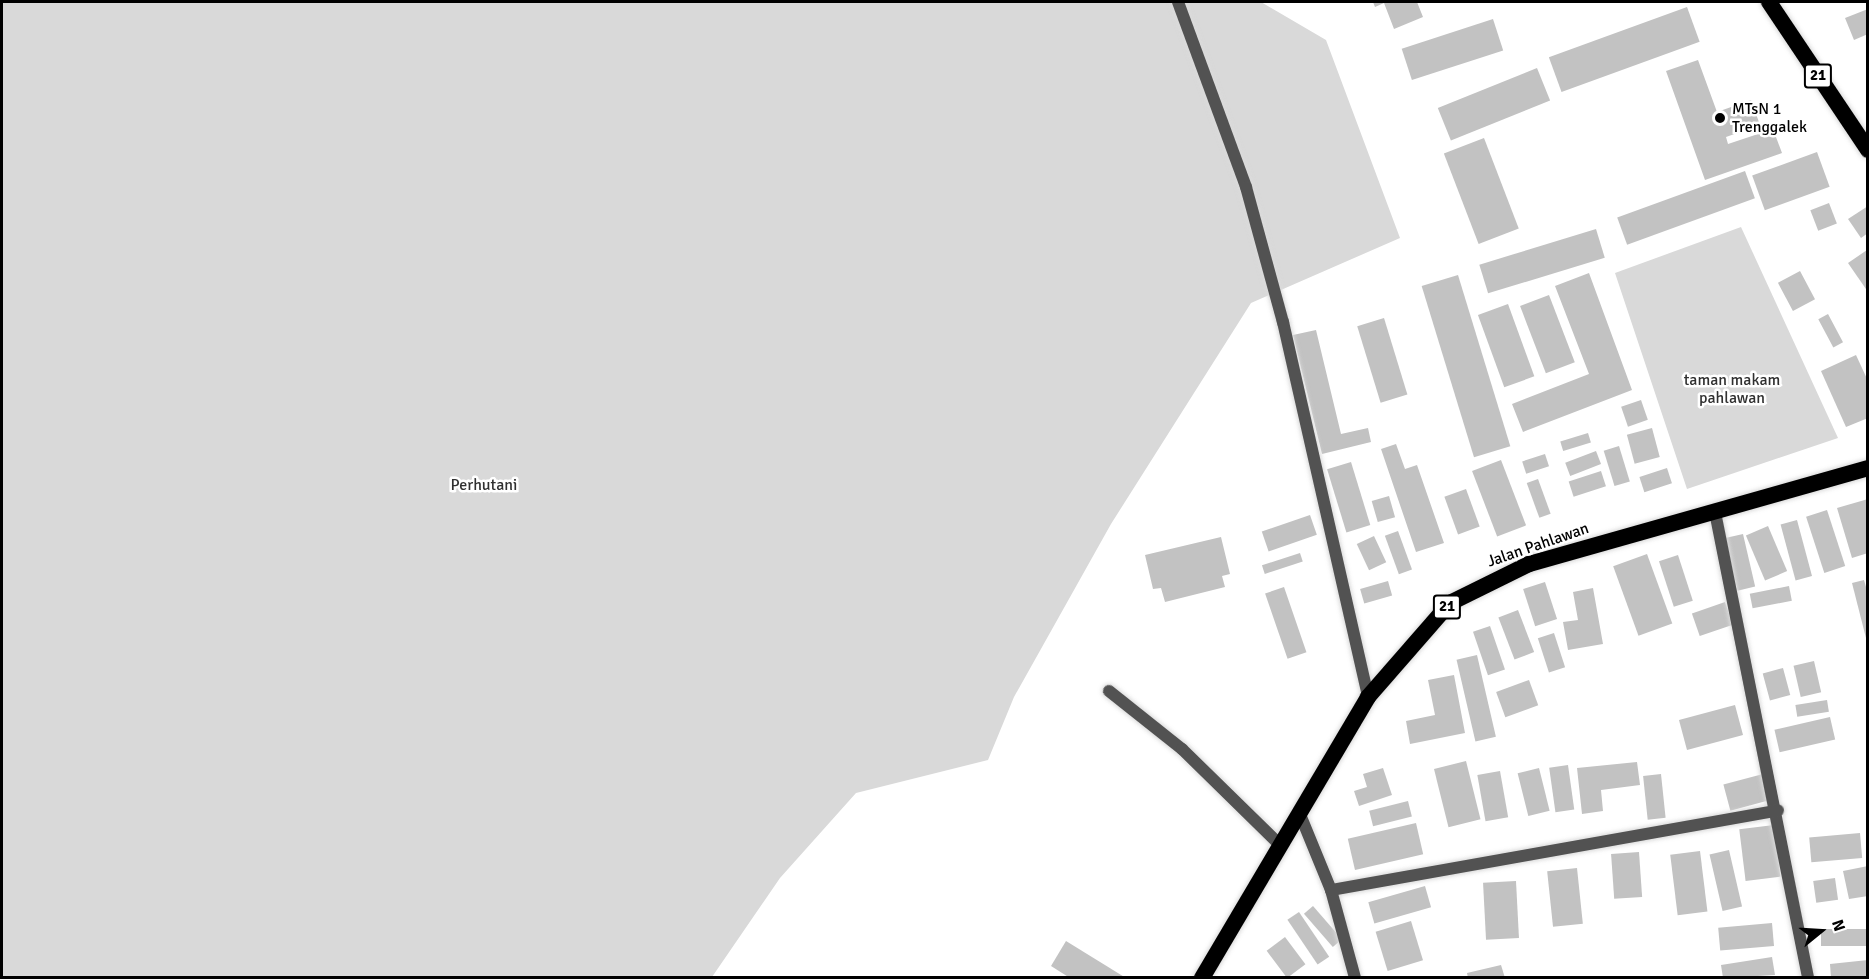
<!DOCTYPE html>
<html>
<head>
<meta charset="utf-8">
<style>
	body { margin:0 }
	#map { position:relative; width:1869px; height:979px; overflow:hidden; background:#fff; font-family:Signika,sans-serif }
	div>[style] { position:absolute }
	.green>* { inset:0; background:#d9d9d9 }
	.building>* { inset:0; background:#c2c2c2; transform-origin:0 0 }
	.roads { filter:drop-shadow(0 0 2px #dbdbdb) drop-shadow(0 0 2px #dbdbdb) }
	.service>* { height:12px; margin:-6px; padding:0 6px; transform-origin:6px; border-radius:6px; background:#525252 }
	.minor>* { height:12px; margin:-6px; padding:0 6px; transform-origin:6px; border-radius:6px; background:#525252 }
	.trunk>* { height:16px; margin:-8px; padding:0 8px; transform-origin:8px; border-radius:8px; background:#000 }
	.dots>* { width:16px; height:16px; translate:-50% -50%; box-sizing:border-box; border:3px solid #fff; border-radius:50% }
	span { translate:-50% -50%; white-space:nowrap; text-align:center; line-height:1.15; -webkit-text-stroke:5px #fff; paint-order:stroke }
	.shield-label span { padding:2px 4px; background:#fff; border:2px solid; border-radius:4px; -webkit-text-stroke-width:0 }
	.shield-label { font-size:15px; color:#000; font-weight:700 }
	.poi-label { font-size:16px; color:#000 }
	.left { translate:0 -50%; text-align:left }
	.park-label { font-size:16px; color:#303030 }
	.street-label { font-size:16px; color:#000 }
	.frame { position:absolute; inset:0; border:3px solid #000; pointer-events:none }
	.north { position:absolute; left:1791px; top:901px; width:60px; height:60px; -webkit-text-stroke:4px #fff; paint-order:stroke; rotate:72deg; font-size:16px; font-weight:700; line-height:24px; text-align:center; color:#000 }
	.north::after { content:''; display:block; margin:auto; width:21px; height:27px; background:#000; clip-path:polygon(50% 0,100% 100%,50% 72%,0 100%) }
</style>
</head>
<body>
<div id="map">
	<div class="green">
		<i style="clip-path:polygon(2px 2px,1261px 2px,1326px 40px,1400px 238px,1251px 303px,1111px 524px,1014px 697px,988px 760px,856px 793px,780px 878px,712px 977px,2px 978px)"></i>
		<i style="clip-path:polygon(1741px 227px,1838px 438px,1687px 489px,1615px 273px)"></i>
	</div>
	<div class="building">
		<i style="clip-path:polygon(1373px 2px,1417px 2px,1423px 17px,1394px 29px,1384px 3px,1375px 7px)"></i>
		<i style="left:1687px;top:7px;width:37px;height:147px;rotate:70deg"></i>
		<i style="clip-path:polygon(1868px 9px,1868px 34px,1854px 40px,1845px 18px)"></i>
		<i style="left:1493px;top:19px;width:33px;height:96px;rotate:72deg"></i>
		<i style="clip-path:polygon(1698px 60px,1717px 112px,1751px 100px,1760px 125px,1726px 137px,1728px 144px,1773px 129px,1782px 153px,1705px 180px,1666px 71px)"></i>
		<i style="left:1537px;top:68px;width:35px;height:107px;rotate:68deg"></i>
		<i style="left:1484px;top:138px;width:97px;height:43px;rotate:69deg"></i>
		<i style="left:1817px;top:152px;width:37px;height:69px;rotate:70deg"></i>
		<i style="left:1745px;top:171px;width:29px;height:136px;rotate:70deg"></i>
		<i style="left:1829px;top:203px;width:22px;height:20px;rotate:69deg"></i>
		<i style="clip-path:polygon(1868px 206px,1868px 233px,1861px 238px,1848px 219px)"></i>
		<i style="left:1596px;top:229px;width:30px;height:122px;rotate:73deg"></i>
		<i style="clip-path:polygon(1867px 250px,1868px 251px,1868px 292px,1848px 263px)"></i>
		<i style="left:1800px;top:271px;width:32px;height:25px;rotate:62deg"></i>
		<i style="clip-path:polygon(1589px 273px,1632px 390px,1523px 432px,1512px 404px,1589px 374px,1555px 286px)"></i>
		<i style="left:1458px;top:275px;width:179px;height:38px;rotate:73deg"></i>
		<i style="left:1549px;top:295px;width:72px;height:31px;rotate:69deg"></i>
		<i style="left:1508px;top:304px;width:77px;height:32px;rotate:70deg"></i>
		<i style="left:1828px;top:314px;width:32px;height:11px;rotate:62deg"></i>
		<i style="left:1384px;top:318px;width:80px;height:28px;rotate:73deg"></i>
		<i style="clip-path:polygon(1316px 330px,1341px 434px,1368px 428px,1371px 442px,1322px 454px,1293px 335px)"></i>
		<i style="clip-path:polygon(1856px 355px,1868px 381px,1868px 418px,1846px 427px,1821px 371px)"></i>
		<i style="left:1641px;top:400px;width:21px;height:21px;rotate:71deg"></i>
		<i style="left:1652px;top:428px;width:30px;height:26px;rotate:75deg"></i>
		<i style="left:1588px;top:433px;width:10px;height:29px;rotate:73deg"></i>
		<i style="clip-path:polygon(1396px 444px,1405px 469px,1417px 465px,1444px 543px,1416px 552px,1381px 449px)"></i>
		<i style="left:1619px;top:446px;width:37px;height:16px;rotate:73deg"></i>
		<i style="left:1596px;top:451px;width:14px;height:33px;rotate:69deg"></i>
		<i style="left:1545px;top:454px;width:13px;height:24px;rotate:72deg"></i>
		<i style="left:1501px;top:460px;width:70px;height:31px;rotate:69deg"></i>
		<i style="left:1351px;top:462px;width:66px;height:25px;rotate:73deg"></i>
		<i style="left:1667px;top:468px;width:16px;height:29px;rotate:72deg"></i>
		<i style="left:1601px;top:471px;width:16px;height:34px;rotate:72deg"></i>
		<i style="left:1538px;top:479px;width:37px;height:12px;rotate:70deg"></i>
		<i style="left:1466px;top:489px;width:40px;height:23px;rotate:70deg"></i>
		<i style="left:1389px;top:496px;width:22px;height:18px;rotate:74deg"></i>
		<i style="clip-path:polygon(1868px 499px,1868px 553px,1852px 558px,1837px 508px)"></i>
		<i style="left:1827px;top:510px;width:59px;height:22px;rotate:72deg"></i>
		<i style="left:1310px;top:515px;width:21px;height:51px;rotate:71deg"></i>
		<i style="left:1797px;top:520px;width:58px;height:17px;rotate:75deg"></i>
		<i style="left:1768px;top:526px;width:49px;height:24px;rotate:67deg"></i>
		<i style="left:1398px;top:531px;width:41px;height:14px;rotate:70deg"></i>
		<i style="left:1743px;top:534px;width:54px;height:18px;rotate:77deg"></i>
		<i style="left:1374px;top:536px;width:29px;height:19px;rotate:65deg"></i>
		<i style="clip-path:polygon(1221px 537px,1230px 574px,1222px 576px,1225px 587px,1165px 602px,1161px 588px,1153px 589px,1145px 555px)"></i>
		<i style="left:1300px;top:553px;width:9px;height:40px;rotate:72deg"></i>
		<i style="left:1647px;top:554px;width:74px;height:36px;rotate:70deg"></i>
		<i style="left:1678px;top:555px;width:48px;height:20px;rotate:72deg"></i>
		<i style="clip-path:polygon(1864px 580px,1868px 594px,1867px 642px,1852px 583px)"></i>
		<i style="left:1388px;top:581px;width:15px;height:29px;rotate:74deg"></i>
		<i style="left:1545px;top:582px;width:39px;height:23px;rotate:72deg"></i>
		<i style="left:1789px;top:586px;width:15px;height:40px;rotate:79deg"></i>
		<i style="left:1284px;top:587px;width:69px;height:20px;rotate:71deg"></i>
		<i style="clip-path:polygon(1593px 588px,1603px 644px,1568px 650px,1563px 622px,1578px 620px,1573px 592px)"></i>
		<i style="left:1725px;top:602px;width:24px;height:35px;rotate:71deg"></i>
		<i style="left:1518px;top:610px;width:45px;height:21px;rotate:69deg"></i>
		<i style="left:1490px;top:626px;width:46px;height:18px;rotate:71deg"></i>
		<i style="left:1554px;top:633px;width:36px;height:17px;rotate:72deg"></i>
		<i style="left:1477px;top:655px;width:84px;height:21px;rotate:77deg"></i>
		<i style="left:1814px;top:661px;width:32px;height:21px;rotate:77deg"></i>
		<i style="left:1783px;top:668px;width:28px;height:21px;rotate:75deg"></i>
		<i style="clip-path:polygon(1454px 675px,1465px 733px,1410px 744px,1406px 721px,1435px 715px,1428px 680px)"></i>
		<i style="left:1529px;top:680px;width:27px;height:35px;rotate:70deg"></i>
		<i style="left:1827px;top:700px;width:12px;height:32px;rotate:81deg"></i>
		<i style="left:1735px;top:705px;width:31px;height:58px;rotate:75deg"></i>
		<i style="left:1830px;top:717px;width:23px;height:57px;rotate:77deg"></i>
		<i style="left:1466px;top:761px;width:60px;height:33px;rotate:76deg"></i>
		<i style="clip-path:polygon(1637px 762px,1640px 785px,1601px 790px,1603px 811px,1582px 814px,1577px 768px)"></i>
		<i style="left:1568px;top:765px;width:45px;height:19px;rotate:82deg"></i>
		<i style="clip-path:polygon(1383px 768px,1392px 795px,1359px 806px,1354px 791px,1367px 787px,1363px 774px)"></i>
		<i style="left:1539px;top:768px;width:44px;height:22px;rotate:76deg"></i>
		<i style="left:1500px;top:771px;width:47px;height:23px;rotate:80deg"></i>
		<i style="left:1661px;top:774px;width:44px;height:18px;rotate:84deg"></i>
		<i style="left:1763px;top:774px;width:27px;height:41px;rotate:75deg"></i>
		<i style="left:1408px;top:801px;width:16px;height:40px;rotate:76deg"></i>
		<i style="left:1416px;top:823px;width:32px;height:70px;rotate:77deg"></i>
		<i style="left:1774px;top:825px;width:52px;height:35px;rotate:83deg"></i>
		<i style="left:1860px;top:833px;width:25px;height:51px;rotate:85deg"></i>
		<i style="left:1729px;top:850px;width:58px;height:20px;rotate:77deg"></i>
		<i style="left:1700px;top:851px;width:61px;height:30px;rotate:83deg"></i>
		<i style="left:1639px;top:852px;width:45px;height:28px;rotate:86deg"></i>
		<i style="clip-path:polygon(1868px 866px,1868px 896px,1849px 899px,1843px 871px)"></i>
		<i style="left:1577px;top:868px;width:56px;height:30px;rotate:84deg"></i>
		<i style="left:1835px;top:878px;width:22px;height:22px;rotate:82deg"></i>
		<i style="left:1516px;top:881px;width:57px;height:33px;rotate:87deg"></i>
		<i style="left:1425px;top:886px;width:22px;height:59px;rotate:74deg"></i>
		<i style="left:1313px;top:906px;width:44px;height:12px;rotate:49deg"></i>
		<i style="left:1299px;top:912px;width:54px;height:14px;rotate:56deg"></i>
		<i style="left:1411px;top:921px;width:41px;height:37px;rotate:73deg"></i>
		<i style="left:1772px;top:923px;width:23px;height:54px;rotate:85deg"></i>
		<i style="left:1821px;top:929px;width:47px;height:17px"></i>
		<i style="left:1285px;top:937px;width:34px;height:23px;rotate:53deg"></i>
		<i style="clip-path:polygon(1066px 941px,1126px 978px,1070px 978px,1051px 966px)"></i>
		<i style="clip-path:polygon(1772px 957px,1775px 975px,1723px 978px,1721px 965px)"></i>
		<i style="clip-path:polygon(1868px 960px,1868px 978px,1831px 978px,1830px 964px)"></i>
		<i style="clip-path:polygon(1501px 965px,1505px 978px,1468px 978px,1467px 973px)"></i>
	</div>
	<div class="roads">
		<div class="service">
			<i style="left:1109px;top:691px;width:93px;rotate:38.5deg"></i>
			<i style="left:1182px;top:749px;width:137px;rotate:44.4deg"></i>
		</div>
		<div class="minor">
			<i style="left:1178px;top:2px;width:197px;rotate:69.8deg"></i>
			<i style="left:1246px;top:187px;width:140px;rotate:74.7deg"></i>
			<i style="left:1283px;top:322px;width:385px;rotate:77.2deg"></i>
			<i style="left:1715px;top:512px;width:475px;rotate:78.7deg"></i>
			<i style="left:1299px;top:812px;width:84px;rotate:67.7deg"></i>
			<i style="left:1331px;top:890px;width:91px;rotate:74.7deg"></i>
			<i style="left:1331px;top:890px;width:454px;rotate:-10.1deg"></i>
		</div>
		<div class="trunk">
			<i style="left:1769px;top:2px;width:178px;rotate:56.2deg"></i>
			<i style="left:1202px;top:978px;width:326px;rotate:-59.4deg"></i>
			<i style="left:1368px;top:697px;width:125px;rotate:-48.9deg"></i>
			<i style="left:1450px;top:603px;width:88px;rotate:-26.3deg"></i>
			<i style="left:1529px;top:564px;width:352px;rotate:-15.8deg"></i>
		</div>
	</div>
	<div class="dots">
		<i style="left:1720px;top:118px;background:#000"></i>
	</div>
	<div class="shield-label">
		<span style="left:1818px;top:76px">21</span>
		<span style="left:1447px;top:607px">21</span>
	</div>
	<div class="poi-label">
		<span class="left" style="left:1732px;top:118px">MTsN 1<br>Trenggalek</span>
	</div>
	<div class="park-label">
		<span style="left:1732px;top:389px">taman makam<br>pahlawan</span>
		<span style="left:484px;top:485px">Perhutani</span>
	</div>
	<div class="street-label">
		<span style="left:1538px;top:545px;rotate:-19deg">Jalan Pahlawan</span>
	</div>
	<div class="frame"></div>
	<div class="north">N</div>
</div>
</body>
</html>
